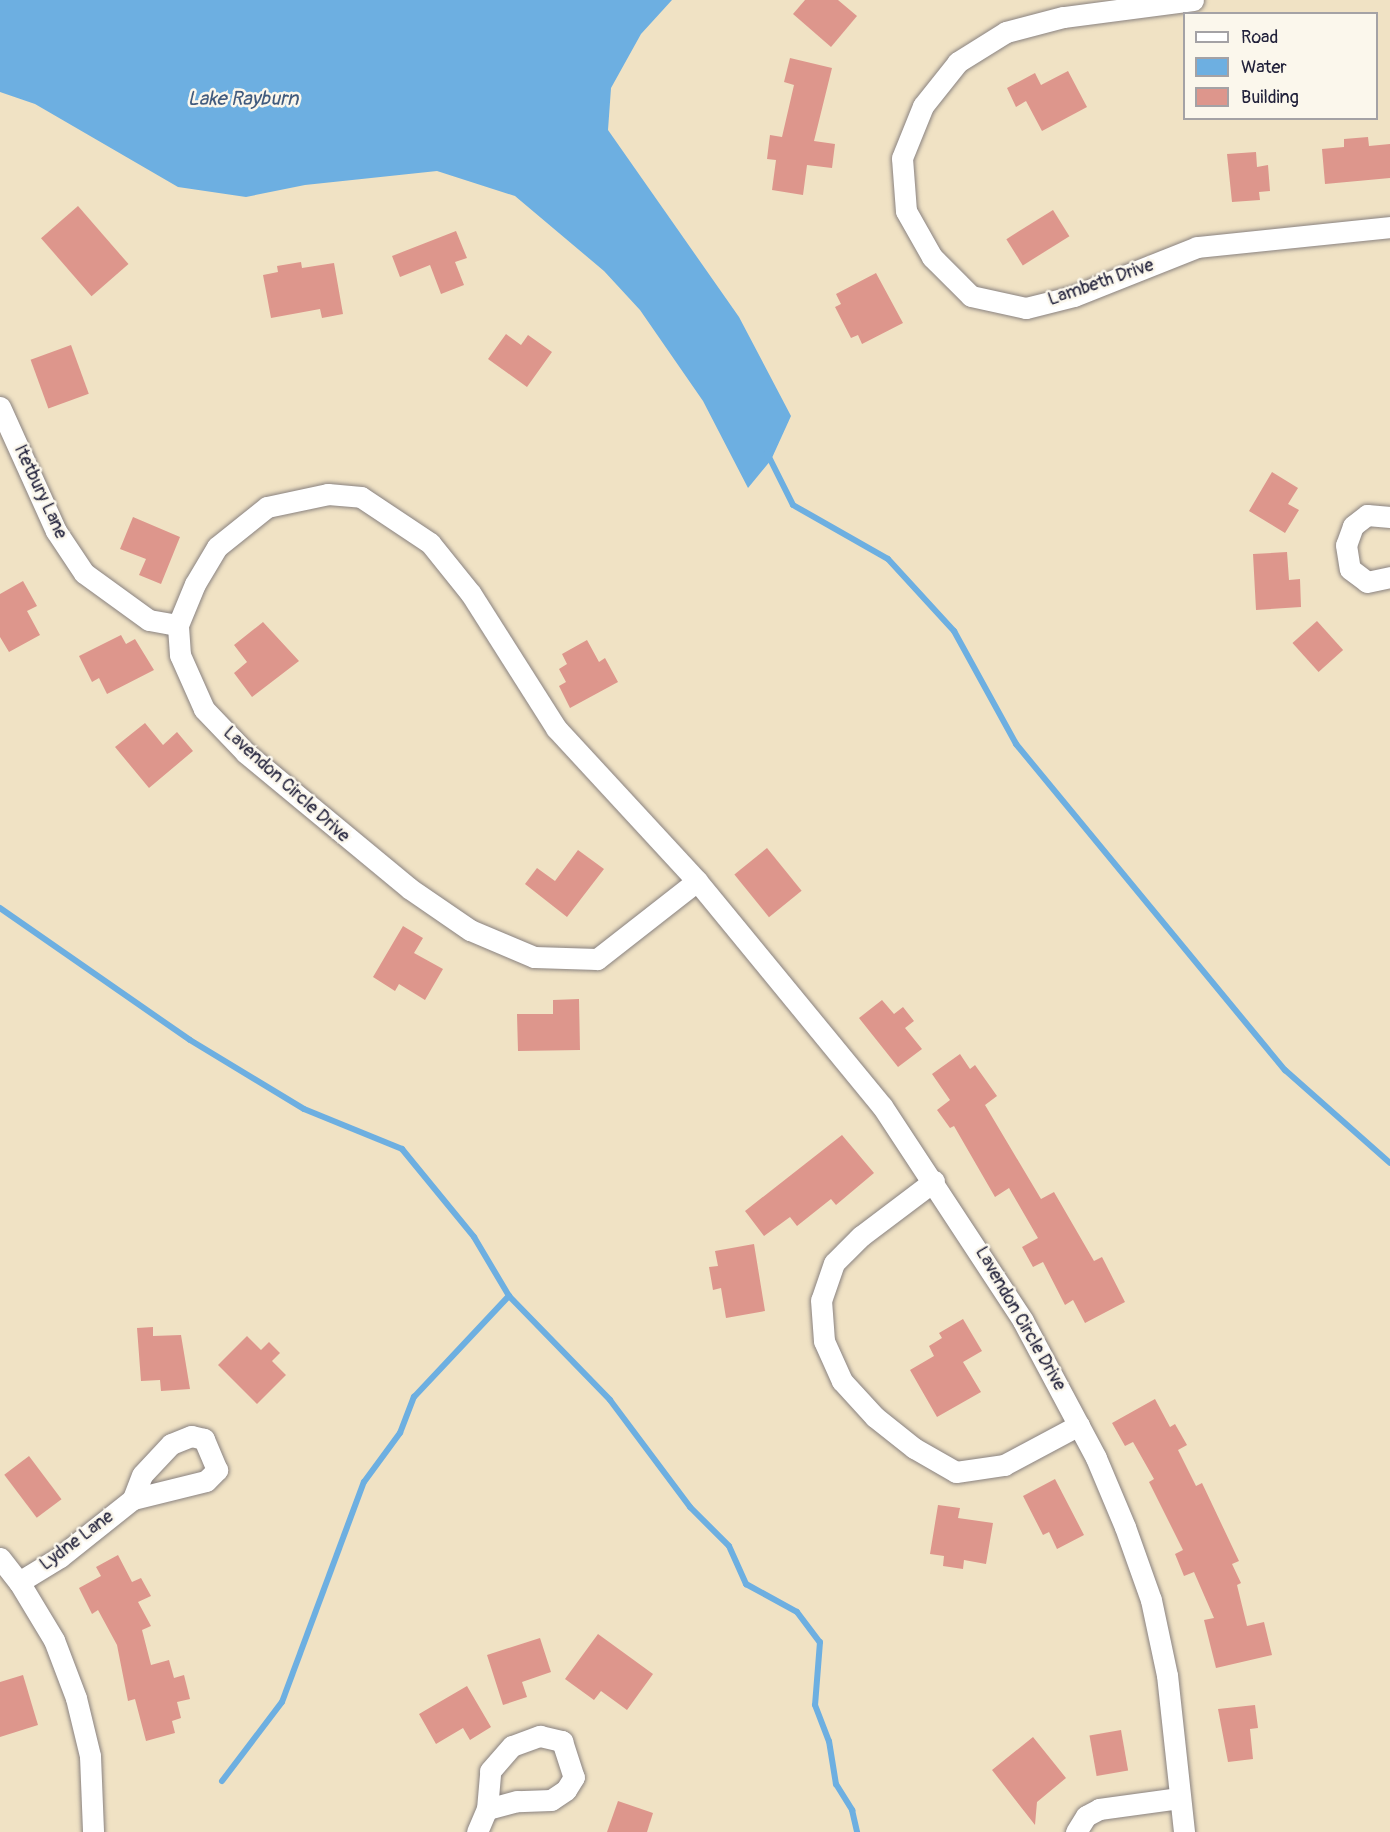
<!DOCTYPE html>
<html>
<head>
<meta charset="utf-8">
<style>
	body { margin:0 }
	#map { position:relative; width:1390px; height:1832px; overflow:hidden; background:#f0e2c4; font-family:Pangolin,sans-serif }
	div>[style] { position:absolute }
	.water>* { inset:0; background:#6dafe1 }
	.stream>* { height:6px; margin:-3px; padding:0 3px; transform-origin:3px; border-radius:3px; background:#6dafe1 }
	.building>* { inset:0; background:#dd968c; transform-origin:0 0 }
	.roads { filter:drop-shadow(0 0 2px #898280) drop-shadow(0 0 2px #898280) }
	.minor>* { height:21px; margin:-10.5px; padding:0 10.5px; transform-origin:10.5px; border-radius:10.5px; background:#fff }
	span { translate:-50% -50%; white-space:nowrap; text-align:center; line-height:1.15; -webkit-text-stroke:5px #fbf7ec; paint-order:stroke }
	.street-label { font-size:18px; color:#22223b }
	.water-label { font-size:20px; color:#405a7d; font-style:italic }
	.legend { position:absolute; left:1183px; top:12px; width:195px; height:108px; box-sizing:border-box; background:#fbf7ec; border:2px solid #a4a2a5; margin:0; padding:8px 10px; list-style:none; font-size:18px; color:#22223b }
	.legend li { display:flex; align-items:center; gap:12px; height:30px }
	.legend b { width:30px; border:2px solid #a4a2a5 }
</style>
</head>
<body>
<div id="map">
	<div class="water">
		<i style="clip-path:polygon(0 0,672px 0,641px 34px,611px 88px,608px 130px,739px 317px,791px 416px,771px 460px,748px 488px,703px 401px,640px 310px,604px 271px,515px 196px,437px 171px,305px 185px,246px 197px,178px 187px,35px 104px,0 92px)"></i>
	</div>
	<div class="stream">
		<i style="left:767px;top:453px;width:58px;rotate:63.4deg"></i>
		<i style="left:793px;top:505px;width:109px;rotate:29.6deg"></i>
		<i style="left:888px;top:559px;width:98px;rotate:47.5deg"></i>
		<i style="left:954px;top:631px;width:129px;rotate:61.2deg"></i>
		<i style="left:1016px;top:744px;width:423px;rotate:50.5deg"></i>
		<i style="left:1285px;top:1070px;width:140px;rotate:41.5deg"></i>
		<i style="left:0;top:908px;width:231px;rotate:34.8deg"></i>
		<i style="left:190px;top:1040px;width:133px;rotate:31.2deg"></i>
		<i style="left:304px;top:1109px;width:106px;rotate:22.2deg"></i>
		<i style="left:402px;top:1149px;width:114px;rotate:50.7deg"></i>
		<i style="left:474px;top:1237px;width:69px;rotate:59.3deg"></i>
		<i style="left:509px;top:1296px;width:145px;rotate:45.8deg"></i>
		<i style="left:610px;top:1400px;width:134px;rotate:53.2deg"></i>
		<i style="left:690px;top:1507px;width:55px;rotate:45deg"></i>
		<i style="left:729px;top:1546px;width:42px;rotate:65.9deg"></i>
		<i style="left:746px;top:1584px;width:58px;rotate:28.8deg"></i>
		<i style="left:797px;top:1612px;width:38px;rotate:53deg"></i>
		<i style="left:820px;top:1642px;width:63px;rotate:94.5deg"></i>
		<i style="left:815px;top:1705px;width:39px;rotate:69deg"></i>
		<i style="left:829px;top:1741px;width:44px;rotate:80.8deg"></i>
		<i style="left:836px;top:1784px;width:31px;rotate:58deg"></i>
		<i style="left:852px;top:1810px;width:23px;rotate:77deg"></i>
		<i style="left:222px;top:1781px;width:99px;rotate:-52.8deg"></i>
		<i style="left:282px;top:1702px;width:235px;rotate:-69.6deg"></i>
		<i style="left:364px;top:1482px;width:61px;rotate:-53.7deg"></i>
		<i style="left:400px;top:1433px;width:39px;rotate:-69deg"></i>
		<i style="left:414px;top:1397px;width:139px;rotate:-46.8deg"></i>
	</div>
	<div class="building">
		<i style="clip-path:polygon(805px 0,838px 0,857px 16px,831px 47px,793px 14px)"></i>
		<i style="clip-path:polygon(790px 58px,832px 68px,814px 141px,835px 144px,832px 168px,807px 165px,803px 195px,772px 190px,776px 160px,767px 159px,770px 135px,782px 137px,794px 85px,784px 82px)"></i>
		<i style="clip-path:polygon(1068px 71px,1087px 107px,1042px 131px,1026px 101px,1016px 107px,1007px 88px,1035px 73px,1041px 85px)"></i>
		<i style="clip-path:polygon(1368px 137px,1369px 146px,1390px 144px,1390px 178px,1325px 184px,1322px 149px,1344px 147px,1344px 139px)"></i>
		<i style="clip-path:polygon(1256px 152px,1257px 167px,1268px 165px,1270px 191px,1259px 192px,1260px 200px,1232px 202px,1227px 154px)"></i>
		<i style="left:78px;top:206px;width:77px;height:49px;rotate:49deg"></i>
		<i style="left:1053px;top:210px;width:31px;height:55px;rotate:58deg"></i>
		<i style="clip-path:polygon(456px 231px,467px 258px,455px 262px,464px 285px,441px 294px,430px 265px,400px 277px,392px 256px)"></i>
		<i style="clip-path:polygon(301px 262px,302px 268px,334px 263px,343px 314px,322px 318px,320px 309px,271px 318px,263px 275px,278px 272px,277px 266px)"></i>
		<i style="clip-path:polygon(876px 273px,903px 323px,862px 344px,858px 335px,851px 338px,835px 307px,841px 304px,836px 294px)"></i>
		<i style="clip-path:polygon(506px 334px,521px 345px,528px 335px,552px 352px,527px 387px,488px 359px)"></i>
		<i style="left:71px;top:345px;width:52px;height:43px;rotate:70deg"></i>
		<i style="clip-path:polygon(1272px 472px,1298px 488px,1288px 504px,1299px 510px,1285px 533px,1249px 511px)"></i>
		<i style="clip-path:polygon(133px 517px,180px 537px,161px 584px,139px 575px,146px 559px,120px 549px)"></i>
		<i style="clip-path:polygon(1287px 552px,1289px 580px,1300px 579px,1301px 607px,1256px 610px,1253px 554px)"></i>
		<i style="clip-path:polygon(23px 581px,37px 606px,27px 611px,40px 635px,9px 652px,0 637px,0 594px)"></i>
		<i style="left:1317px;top:621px;width:39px;height:33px;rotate:48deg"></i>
		<i style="clip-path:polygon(263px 622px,299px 661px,252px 697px,234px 673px,247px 662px,234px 645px)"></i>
		<i style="clip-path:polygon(121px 635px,126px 644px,135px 639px,154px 670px,107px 694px,99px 678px,92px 682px,79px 656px)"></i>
		<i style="clip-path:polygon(587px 640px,599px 662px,605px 658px,618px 682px,570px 708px,559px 686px,566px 682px,559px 669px,567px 664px,562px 654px)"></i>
		<i style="clip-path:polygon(145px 723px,163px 745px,177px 732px,193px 751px,149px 788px,115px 747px)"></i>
		<i style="left:767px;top:848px;width:55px;height:42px;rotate:51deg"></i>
		<i style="clip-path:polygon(578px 850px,604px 869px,567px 917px,525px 884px,537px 868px,555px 881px)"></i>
		<i style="clip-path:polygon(403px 926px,423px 938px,414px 953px,443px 969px,425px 1000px,399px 984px,395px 991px,373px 977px)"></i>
		<i style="clip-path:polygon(579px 999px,580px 1050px,518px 1051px,517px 1014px,553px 1014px,553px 1000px)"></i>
		<i style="clip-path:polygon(882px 1000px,894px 1014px,903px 1007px,914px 1021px,905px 1028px,922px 1049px,898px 1067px,859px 1018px)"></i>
		<i style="clip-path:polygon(960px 1054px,970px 1069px,975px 1065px,997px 1096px,985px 1105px,1041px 1199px,1054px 1192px,1094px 1261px,1102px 1257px,1125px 1302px,1085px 1323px,1073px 1300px,1065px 1305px,1043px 1262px,1033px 1267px,1022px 1247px,1038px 1238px,1009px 1188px,995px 1197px,954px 1126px,950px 1128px,937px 1110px,950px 1100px,932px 1074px)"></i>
		<i style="clip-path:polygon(842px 1135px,874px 1173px,836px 1205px,831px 1199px,797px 1226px,790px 1217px,764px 1236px,745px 1211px)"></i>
		<i style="clip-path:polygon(754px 1244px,765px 1311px,726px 1318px,721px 1288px,713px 1290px,709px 1267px,718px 1266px,715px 1251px)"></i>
		<i style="clip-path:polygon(963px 1319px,982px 1351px,963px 1362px,981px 1392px,937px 1417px,910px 1370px,934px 1356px,929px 1346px,942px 1338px,939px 1333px)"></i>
		<i style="clip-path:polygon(153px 1327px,153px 1336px,181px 1335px,190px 1389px,161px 1391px,160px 1380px,141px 1381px,137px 1328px)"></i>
		<i style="clip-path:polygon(247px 1336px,261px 1350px,269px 1342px,280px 1353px,272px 1361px,286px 1375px,257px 1404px,218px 1365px)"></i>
		<i style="clip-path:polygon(1155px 1399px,1170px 1427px,1175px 1424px,1187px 1445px,1178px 1450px,1196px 1486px,1202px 1483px,1239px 1561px,1232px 1564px,1241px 1583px,1237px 1585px,1247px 1626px,1264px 1622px,1272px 1655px,1216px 1668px,1204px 1620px,1214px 1618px,1194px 1572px,1184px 1576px,1175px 1554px,1183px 1550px,1149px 1482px,1154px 1479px,1133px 1442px,1125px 1446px,1112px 1423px)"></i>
		<i style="left:29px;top:1456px;width:54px;height:31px;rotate:53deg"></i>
		<i style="clip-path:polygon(1055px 1479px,1084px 1535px,1057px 1549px,1049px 1532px,1043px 1535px,1023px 1496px)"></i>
		<i style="clip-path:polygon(938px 1505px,960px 1508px,958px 1518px,993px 1523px,986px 1564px,964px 1560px,963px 1569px,943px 1566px,944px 1556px,930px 1554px)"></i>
		<i style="clip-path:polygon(118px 1555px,132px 1582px,141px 1578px,151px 1596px,138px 1602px,151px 1626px,142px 1630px,151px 1665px,169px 1660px,174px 1678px,184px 1675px,190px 1699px,177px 1702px,181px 1718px,172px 1721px,175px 1733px,146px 1741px,135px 1699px,128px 1701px,117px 1645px,98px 1610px,92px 1614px,79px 1588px,101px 1576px,96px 1567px)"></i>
		<i style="clip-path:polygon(598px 1634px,653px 1674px,627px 1710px,601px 1691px,594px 1700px,565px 1679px)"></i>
		<i style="clip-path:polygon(540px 1638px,551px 1672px,522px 1682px,527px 1697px,503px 1705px,487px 1655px)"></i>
		<i style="clip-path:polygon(23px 1675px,38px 1725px,0 1737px,0 1682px)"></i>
		<i style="clip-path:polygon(467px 1686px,491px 1727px,470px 1740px,463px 1728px,436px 1744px,419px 1714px)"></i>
		<i style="clip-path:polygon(1255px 1705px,1258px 1728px,1250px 1729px,1253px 1759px,1228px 1762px,1218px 1709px)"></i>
		<i style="left:1121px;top:1730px;width:41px;height:32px;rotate:80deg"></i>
		<i style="clip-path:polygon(1033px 1737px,1066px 1778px,1037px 1802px,1035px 1825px,992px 1770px)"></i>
		<i style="clip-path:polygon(618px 1801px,653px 1813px,647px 1832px,607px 1832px)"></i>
	</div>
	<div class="roads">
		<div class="minor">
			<i style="left:1193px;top:0;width:131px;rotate:172.5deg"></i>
			<i style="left:1063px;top:17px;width:59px;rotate:165.3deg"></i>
			<i style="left:1006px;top:32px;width:57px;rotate:148deg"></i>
			<i style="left:958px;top:62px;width:56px;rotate:128.5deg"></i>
			<i style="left:923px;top:106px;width:56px;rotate:112deg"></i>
			<i style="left:902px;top:158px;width:53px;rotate:85.7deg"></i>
			<i style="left:906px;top:211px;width:53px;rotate:60.5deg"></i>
			<i style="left:932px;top:257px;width:55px;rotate:45deg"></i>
			<i style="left:971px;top:296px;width:56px;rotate:12.3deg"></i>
			<i style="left:1026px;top:308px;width:49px;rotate:-14deg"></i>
			<i style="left:1074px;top:296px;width:132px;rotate:-21.7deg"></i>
			<i style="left:1197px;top:247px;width:194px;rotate:-5.9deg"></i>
			<i style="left:0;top:407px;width:136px;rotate:65.7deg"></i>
			<i style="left:56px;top:531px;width:50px;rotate:56.3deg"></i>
			<i style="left:84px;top:573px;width:80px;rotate:35.9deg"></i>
			<i style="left:149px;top:620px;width:29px;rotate:10deg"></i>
			<i style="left:1390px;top:517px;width:23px;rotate:-175deg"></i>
			<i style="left:1367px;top:515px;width:18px;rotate:142deg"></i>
			<i style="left:1353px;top:526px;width:20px;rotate:110deg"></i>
			<i style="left:1346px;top:545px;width:24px;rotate:81deg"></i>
			<i style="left:1350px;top:569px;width:21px;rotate:37deg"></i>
			<i style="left:1367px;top:582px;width:24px;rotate:-12deg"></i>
			<i style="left:697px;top:881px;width:127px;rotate:142deg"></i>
			<i style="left:597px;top:959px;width:63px;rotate:-178.2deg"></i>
			<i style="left:534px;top:957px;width:69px;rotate:-157.1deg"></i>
			<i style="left:470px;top:930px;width:74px;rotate:-145.5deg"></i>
			<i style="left:409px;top:888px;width:212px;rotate:-140.4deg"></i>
			<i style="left:246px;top:753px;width:61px;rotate:-133.7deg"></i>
			<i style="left:204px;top:709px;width:59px;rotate:-114deg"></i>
			<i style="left:180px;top:655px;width:30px;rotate:-94deg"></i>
			<i style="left:178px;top:625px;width:44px;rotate:-67.5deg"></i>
			<i style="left:195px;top:584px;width:43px;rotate:-59.3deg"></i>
			<i style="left:217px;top:547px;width:64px;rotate:-38.7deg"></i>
			<i style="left:267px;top:507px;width:62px;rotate:-12deg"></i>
			<i style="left:328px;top:494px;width:33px;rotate:5deg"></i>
			<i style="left:361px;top:497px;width:83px;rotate:33.7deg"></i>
			<i style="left:430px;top:543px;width:65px;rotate:51.2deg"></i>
			<i style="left:471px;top:594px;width:159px;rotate:57.6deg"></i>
			<i style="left:556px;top:728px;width:208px;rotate:47.3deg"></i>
			<i style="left:697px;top:881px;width:291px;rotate:50.6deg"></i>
			<i style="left:882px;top:1106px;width:257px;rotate:56.7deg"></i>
			<i style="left:1023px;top:1321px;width:155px;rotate:61.9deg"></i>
			<i style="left:1096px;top:1458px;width:75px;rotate:67.2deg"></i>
			<i style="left:1125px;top:1527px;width:77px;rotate:70.4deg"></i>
			<i style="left:1151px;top:1600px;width:77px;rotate:78deg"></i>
			<i style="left:1167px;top:1675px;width:158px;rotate:83.8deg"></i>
			<i style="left:934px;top:1181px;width:91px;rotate:143deg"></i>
			<i style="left:861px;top:1236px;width:38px;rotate:135deg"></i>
			<i style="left:834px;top:1263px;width:39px;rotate:109deg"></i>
			<i style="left:821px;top:1300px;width:41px;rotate:85.8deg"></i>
			<i style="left:824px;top:1341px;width:44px;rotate:65.8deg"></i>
			<i style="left:842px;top:1381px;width:49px;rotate:47.5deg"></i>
			<i style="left:875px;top:1417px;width:50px;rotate:38.5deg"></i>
			<i style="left:914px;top:1448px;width:48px;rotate:29.7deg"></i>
			<i style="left:956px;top:1472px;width:49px;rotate:-8.3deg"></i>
			<i style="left:1004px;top:1465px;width:85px;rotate:-28.1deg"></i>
			<i style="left:0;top:1558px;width:31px;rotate:52deg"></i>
			<i style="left:19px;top:1582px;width:68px;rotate:58.9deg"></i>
			<i style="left:54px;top:1640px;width:62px;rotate:69.2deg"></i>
			<i style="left:76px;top:1698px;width:60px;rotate:76.4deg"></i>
			<i style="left:90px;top:1756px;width:76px;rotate:87.7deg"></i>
			<i style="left:19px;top:1582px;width:48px;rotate:-31.4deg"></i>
			<i style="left:60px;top:1557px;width:93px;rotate:-38.5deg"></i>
			<i style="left:133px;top:1499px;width:75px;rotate:-13.9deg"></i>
			<i style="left:206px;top:1481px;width:16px;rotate:-45deg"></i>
			<i style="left:217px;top:1470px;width:34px;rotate:-113deg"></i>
			<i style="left:204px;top:1439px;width:13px;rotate:-167deg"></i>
			<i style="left:191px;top:1436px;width:22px;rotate:158deg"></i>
			<i style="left:171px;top:1444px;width:42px;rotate:133.1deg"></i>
			<i style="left:142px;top:1475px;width:26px;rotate:111deg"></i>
			<i style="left:477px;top:1832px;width:25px;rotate:-67deg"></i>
			<i style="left:487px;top:1809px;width:38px;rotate:-85deg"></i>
			<i style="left:490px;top:1771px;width:33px;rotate:-49deg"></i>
			<i style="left:512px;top:1746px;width:30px;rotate:-20deg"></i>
			<i style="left:540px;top:1736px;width:23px;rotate:13deg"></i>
			<i style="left:562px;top:1741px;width:38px;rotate:72deg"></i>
			<i style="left:574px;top:1777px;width:15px;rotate:122deg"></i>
			<i style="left:566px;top:1790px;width:18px;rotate:146deg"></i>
			<i style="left:551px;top:1800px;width:34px;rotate:178deg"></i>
			<i style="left:517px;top:1801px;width:31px;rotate:165deg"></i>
			<i style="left:1076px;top:1832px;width:19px;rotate:-58deg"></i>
			<i style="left:1086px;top:1816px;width:15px;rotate:-28deg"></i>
			<i style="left:1099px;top:1809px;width:81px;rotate:-7.8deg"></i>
		</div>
	</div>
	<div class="street-label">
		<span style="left:1101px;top:283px;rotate:-19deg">Lambeth Drive</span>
		<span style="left:40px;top:492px;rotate:65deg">Itetbury Lane</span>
		<span style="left:286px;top:785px;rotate:42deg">Lavendon Circle Drive</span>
		<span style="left:1020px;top:1319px;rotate:60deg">Lavendon Circle Drive</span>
		<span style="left:77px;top:1541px;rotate:-37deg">Lydne Lane</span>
	</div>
	<div class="water-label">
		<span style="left:243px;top:98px">Lake Rayburn</span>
	</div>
	<ul class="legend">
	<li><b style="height:8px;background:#fff"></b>Road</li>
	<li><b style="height:16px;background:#6dafe1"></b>Water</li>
	<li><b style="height:16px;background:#dd968c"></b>Building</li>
	</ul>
</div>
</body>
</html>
